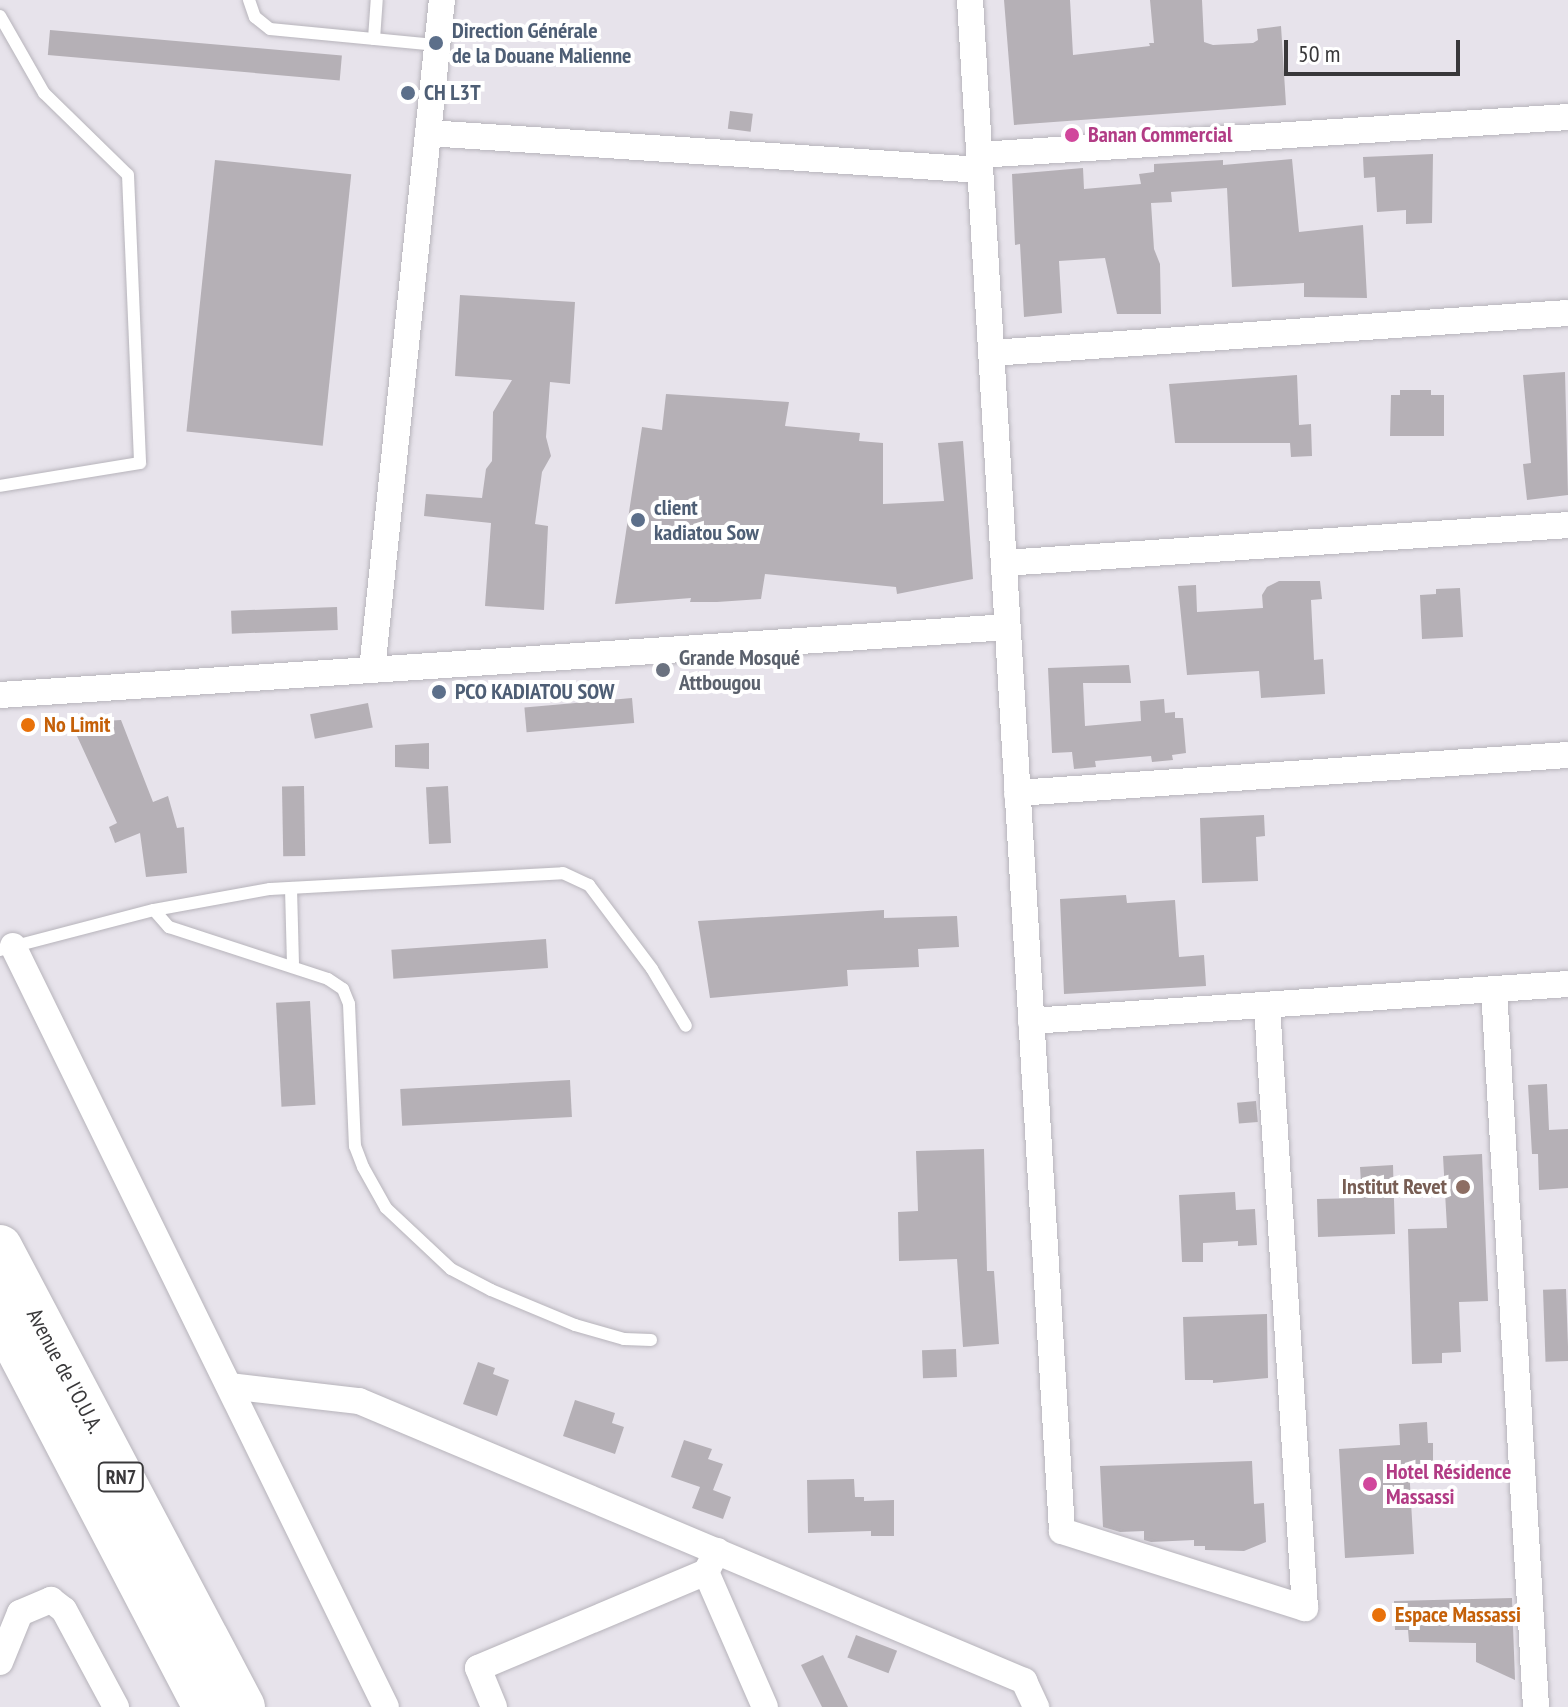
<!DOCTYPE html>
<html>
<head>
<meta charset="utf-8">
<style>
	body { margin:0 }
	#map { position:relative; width:1568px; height:1707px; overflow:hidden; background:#e7e3eb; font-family:"PT Sans Narrow",sans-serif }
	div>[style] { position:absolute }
	.building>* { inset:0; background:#b5b0b6; transform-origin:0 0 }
	.roads { filter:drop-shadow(0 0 2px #b7b4bb) drop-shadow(0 0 2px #b7b4bb) }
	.lane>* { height:12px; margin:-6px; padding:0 6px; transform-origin:6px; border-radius:6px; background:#fff }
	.street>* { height:26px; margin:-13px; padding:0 13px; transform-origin:13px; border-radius:13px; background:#fff }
	.highway>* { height:44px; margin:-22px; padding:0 22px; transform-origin:22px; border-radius:22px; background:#fff }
	.dots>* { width:22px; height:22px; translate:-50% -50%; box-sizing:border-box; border:4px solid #fff; border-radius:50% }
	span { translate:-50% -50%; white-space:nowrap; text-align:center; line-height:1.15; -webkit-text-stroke:8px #fff; paint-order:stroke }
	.shield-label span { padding:2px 6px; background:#fff; border:2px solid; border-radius:6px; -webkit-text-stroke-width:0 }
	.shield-label { font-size:20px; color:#39383a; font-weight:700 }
	.service-label { font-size:22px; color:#4e5e75; font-weight:700 }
	.left { translate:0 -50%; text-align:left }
	.hotel-label { font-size:22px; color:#b23c85; font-weight:700 }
	.worship-label { font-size:22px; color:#5b616d; font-weight:700 }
	.food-label { font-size:22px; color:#c56008; font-weight:700 }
	.education-label { font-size:22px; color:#785e54; font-weight:700 }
	.right { translate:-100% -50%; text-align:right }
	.street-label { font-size:22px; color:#39383a }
	.scale { position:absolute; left:1284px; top:40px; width:176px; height:36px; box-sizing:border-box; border:4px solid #39383a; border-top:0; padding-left:10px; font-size:24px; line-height:28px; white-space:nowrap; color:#39383a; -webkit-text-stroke:6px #fff; paint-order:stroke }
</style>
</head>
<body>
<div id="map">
	<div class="building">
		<i style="clip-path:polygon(1004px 0,1070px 0,1073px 55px,1150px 46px,1149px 43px,1154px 43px,1150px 0,1202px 0,1204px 42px,1213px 45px,1253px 43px,1258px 40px,1257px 29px,1281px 26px,1286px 105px,1014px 125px)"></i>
		<i style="left:50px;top:30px;width:293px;height:25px;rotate:5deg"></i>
		<i style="left:730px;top:111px;width:23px;height:18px;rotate:7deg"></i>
		<i style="clip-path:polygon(1433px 154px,1432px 223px,1406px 224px,1406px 210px,1377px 212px,1375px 177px,1364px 178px,1363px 157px)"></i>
		<i style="clip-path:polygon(1292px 159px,1299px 232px,1363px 225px,1367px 298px,1304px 297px,1304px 283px,1232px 287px,1227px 188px,1171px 192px,1172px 202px,1151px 203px,1154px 249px,1160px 264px,1161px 314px,1117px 314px,1105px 258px,1059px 261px,1062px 313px,1024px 317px,1020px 244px,1015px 245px,1012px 174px,1083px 168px,1084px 189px,1141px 184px,1139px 174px,1154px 172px,1154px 164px,1223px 160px,1223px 165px)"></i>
		<i style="left:215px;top:160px;width:137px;height:273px;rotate:6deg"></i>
		<i style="clip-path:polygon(460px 295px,575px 302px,570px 384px,550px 382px,546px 437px,551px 456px,542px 472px,535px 524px,548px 526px,544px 610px,485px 606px,491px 523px,424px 516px,426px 494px,482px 498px,486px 469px,492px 461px,493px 412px,512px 380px,455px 376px)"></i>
		<i style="clip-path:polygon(1565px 372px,1568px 495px,1527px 500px,1523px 464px,1531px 463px,1523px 375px)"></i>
		<i style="clip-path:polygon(1297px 375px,1299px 425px,1311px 424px,1312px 456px,1291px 457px,1290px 443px,1175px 443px,1169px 384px)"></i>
		<i style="clip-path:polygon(1400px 390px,1431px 390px,1431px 395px,1444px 395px,1444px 436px,1390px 436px,1391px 395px,1400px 395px)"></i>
		<i style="clip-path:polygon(666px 394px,789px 402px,785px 426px,860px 433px,859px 441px,883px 443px,883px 504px,944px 501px,938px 443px,963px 441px,973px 579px,897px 594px,896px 587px,765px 574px,761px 599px,717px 602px,690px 602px,691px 598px,615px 604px,642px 427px,662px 430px)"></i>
		<i style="clip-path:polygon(1279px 581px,1320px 581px,1322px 599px,1311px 600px,1314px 660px,1323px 659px,1325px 694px,1261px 698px,1259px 671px,1187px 675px,1178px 586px,1196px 585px,1197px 612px,1263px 608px,1262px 595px,1267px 587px)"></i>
		<i style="clip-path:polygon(1460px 588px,1463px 637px,1422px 639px,1420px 595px,1436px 594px,1436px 589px)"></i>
		<i style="left:337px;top:607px;width:23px;height:106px;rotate:88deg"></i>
		<i style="clip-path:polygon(1129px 665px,1131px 683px,1083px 683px,1085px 726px,1141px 721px,1140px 701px,1164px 699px,1165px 713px,1175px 712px,1175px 718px,1183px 718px,1186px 753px,1172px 755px,1173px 760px,1152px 762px,1151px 756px,1095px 761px,1096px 767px,1074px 769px,1072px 752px,1052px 753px,1048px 668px)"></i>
		<i style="left:632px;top:698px;width:25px;height:108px;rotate:85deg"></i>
		<i style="left:368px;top:703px;width:25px;height:59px;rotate:79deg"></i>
		<i style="clip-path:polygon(121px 720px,153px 802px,168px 796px,177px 828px,184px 827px,187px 873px,146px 877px,140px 833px,115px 843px,109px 827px,117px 823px,71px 723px)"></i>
		<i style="clip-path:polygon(429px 743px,429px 769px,395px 767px,395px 745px)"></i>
		<i style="left:304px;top:786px;width:70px;height:22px;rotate:89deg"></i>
		<i style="left:448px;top:786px;width:57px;height:22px;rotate:87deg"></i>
		<i style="clip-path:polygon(1264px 815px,1265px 836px,1256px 837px,1258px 881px,1202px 883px,1200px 818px)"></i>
		<i style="clip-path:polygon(1126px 895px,1127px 903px,1175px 900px,1179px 957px,1204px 955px,1206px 986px,1064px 994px,1060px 899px)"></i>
		<i style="clip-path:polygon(884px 910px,884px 918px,957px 916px,959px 947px,918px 949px,919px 967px,847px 970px,848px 986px,710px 998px,698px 921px)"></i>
		<i style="left:546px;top:939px;width:29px;height:155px;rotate:86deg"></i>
		<i style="left:310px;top:1001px;width:104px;height:34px;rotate:87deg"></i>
		<i style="left:570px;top:1080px;width:37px;height:170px;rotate:87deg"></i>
		<i style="clip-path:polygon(1547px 1084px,1549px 1130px,1568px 1129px,1568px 1188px,1539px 1190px,1538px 1154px,1532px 1154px,1528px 1085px)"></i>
		<i style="left:1256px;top:1101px;width:21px;height:19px;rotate:85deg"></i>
		<i style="clip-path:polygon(984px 1149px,987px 1271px,994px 1271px,999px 1344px,963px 1347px,957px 1259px,899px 1261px,898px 1212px,918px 1211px,916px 1151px)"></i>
		<i style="clip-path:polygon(1482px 1154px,1488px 1301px,1459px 1302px,1461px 1352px,1442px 1353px,1442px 1363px,1412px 1364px,1408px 1229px,1447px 1228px,1443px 1156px)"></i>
		<i style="clip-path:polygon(1393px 1165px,1395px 1234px,1318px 1237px,1317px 1199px,1362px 1198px,1360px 1167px)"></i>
		<i style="clip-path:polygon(1235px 1192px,1236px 1210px,1255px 1209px,1257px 1245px,1238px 1246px,1238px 1241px,1203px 1243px,1203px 1262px,1182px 1262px,1179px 1195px)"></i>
		<i style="left:1566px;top:1289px;width:72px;height:23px;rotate:88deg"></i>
		<i style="clip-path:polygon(1267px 1314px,1268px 1378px,1213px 1383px,1213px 1380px,1185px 1380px,1183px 1317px)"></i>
		<i style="left:956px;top:1349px;width:28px;height:34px;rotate:88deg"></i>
		<i style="clip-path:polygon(478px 1362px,495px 1368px,493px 1374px,509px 1380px,497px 1416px,463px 1404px)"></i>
		<i style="clip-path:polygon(575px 1400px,615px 1413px,612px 1423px,624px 1427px,615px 1454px,563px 1436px)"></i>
		<i style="clip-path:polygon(1427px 1422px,1428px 1443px,1433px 1443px,1433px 1467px,1409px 1467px,1414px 1554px,1345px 1558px,1339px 1449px,1400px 1445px,1399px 1424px)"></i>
		<i style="clip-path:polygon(684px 1440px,712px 1449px,708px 1459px,723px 1464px,713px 1490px,731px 1497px,723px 1519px,692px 1508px,700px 1487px,671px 1477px)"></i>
		<i style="clip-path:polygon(1252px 1461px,1254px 1504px,1264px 1503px,1266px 1542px,1244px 1551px,1205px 1550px,1205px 1546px,1194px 1546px,1194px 1540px,1151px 1542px,1144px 1540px,1144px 1531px,1120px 1532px,1103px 1527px,1100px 1466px)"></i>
		<i style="clip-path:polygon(854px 1479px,855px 1497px,864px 1497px,864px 1501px,894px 1500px,894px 1536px,871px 1536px,871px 1531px,808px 1533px,807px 1480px)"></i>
		<i style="clip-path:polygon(1512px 1598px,1515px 1680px,1476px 1662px,1476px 1643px,1409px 1642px,1408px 1630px,1395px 1630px,1394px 1601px)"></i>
		<i style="left:856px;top:1635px;width:44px;height:24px;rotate:21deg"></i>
		<i style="clip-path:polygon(823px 1655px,848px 1707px,822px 1707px,801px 1665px)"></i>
	</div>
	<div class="roads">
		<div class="lane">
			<i style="left:249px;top:0;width:18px;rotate:71deg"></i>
			<i style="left:255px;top:17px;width:19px;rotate:39deg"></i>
			<i style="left:270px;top:29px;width:168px;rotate:5.5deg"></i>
			<i style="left:0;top:16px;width:89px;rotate:60.3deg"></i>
			<i style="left:44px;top:93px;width:117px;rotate:44.3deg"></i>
			<i style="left:128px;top:175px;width:288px;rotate:87.6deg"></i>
			<i style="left:140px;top:463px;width:142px;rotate:170.7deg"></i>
			<i style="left:374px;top:39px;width:39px;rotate:-86deg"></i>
			<i style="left:291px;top:888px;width:79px;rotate:88.5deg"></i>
			<i style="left:154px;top:910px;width:23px;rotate:49deg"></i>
			<i style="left:169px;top:927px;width:167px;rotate:18.1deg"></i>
			<i style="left:328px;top:979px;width:18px;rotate:34deg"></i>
			<i style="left:343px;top:989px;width:16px;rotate:68deg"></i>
			<i style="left:349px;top:1004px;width:142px;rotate:87.6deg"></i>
			<i style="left:355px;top:1146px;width:22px;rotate:69deg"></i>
			<i style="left:363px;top:1167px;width:47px;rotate:60.7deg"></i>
			<i style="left:386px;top:1208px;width:89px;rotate:43.2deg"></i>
			<i style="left:451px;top:1269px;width:45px;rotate:27.7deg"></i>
			<i style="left:491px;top:1290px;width:91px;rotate:22.6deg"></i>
			<i style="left:575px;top:1325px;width:51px;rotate:15.9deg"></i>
			<i style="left:624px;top:1339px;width:27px;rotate:2deg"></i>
			<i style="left:0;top:950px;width:159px;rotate:-14.6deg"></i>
			<i style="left:154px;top:910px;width:118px;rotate:-10.3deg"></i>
			<i style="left:270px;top:889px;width:293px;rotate:-3.1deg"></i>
			<i style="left:563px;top:873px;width:29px;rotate:25deg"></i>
			<i style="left:589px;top:885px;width:105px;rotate:53.1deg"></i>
			<i style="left:652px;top:969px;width:66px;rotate:59.2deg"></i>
		</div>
		<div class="street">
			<i style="left:970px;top:0;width:1534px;rotate:86.56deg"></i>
			<i style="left:1062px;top:1531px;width:255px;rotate:17.6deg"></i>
			<i style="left:1305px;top:1608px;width:604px;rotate:-93.61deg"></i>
			<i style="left:428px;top:133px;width:553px;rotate:3.83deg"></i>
			<i style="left:979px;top:155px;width:590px;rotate:-3.69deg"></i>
			<i style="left:991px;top:353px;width:578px;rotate:-3.97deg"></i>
			<i style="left:1004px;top:563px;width:565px;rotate:-3.85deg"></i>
			<i style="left:372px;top:670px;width:674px;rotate:-84.04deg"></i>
			<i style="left:0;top:695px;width:1009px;rotate:-3.86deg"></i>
			<i style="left:1017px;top:793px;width:552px;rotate:-3.95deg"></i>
			<i style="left:13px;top:946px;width:847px;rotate:63.89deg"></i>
			<i style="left:1494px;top:989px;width:719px;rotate:86.65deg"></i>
			<i style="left:1031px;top:1021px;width:538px;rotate:-3.94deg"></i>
			<i style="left:229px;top:1386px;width:131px;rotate:6.6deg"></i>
			<i style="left:359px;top:1401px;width:722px;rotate:22.83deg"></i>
			<i style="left:1024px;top:1681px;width:29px;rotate:65deg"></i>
			<i style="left:706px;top:1572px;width:147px;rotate:66.4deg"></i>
			<i style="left:0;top:1662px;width:53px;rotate:-67.8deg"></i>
			<i style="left:20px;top:1613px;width:34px;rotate:-23deg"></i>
			<i style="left:51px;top:1600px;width:16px;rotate:38deg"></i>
			<i style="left:64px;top:1610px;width:110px;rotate:61.8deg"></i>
			<i style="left:494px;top:1707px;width:42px;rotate:-112.3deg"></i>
			<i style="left:478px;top:1668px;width:247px;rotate:-22.8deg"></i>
			<i style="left:706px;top:1572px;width:24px;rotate:-62deg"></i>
		</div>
		<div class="highway">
			<i style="left:0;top:1247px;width:520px;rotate:62.15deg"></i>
			<i style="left:0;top:1315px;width:442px;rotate:62.4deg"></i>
		</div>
	</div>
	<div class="dots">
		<i style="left:436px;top:43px;background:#5c6f8a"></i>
		<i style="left:408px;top:93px;background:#5c6f8a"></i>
		<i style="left:1072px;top:135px;background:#d1479c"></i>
		<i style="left:638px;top:520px;background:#5c6f8a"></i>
		<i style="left:663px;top:670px;background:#6b7280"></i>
		<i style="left:439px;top:692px;background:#5c6f8a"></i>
		<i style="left:28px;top:725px;background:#e8710a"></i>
		<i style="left:1463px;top:1187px;background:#8d6e63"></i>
		<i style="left:1370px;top:1484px;background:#d1479c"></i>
		<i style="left:1379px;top:1615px;background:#e8710a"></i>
	</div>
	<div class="shield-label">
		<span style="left:121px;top:1477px">RN7</span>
	</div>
	<div class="service-label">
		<span class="left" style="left:452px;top:43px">Direction Générale<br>de la Douane Malienne</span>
		<span class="left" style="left:424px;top:93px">CH L3T</span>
		<span class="left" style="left:654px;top:520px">client<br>kadiatou Sow</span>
		<span class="left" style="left:455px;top:692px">PCO KADIATOU SOW</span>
	</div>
	<div class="hotel-label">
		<span class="left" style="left:1088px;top:135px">Banan Commercial</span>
		<span class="left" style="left:1386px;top:1484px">Hotel Résidence<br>Massassi</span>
	</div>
	<div class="worship-label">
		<span class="left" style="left:679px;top:670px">Grande Mosqué<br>Attbougou</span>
	</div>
	<div class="food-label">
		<span class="left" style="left:44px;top:725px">No Limit</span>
		<span class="left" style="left:1395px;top:1615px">Espace Massassi</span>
	</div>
	<div class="education-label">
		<span class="right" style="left:1447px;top:1187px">Institut Revet</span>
	</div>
	<div class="street-label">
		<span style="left:65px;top:1371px;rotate:62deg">Avenue de l'O.U.A.</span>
	</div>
	<div class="scale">50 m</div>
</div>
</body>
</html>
